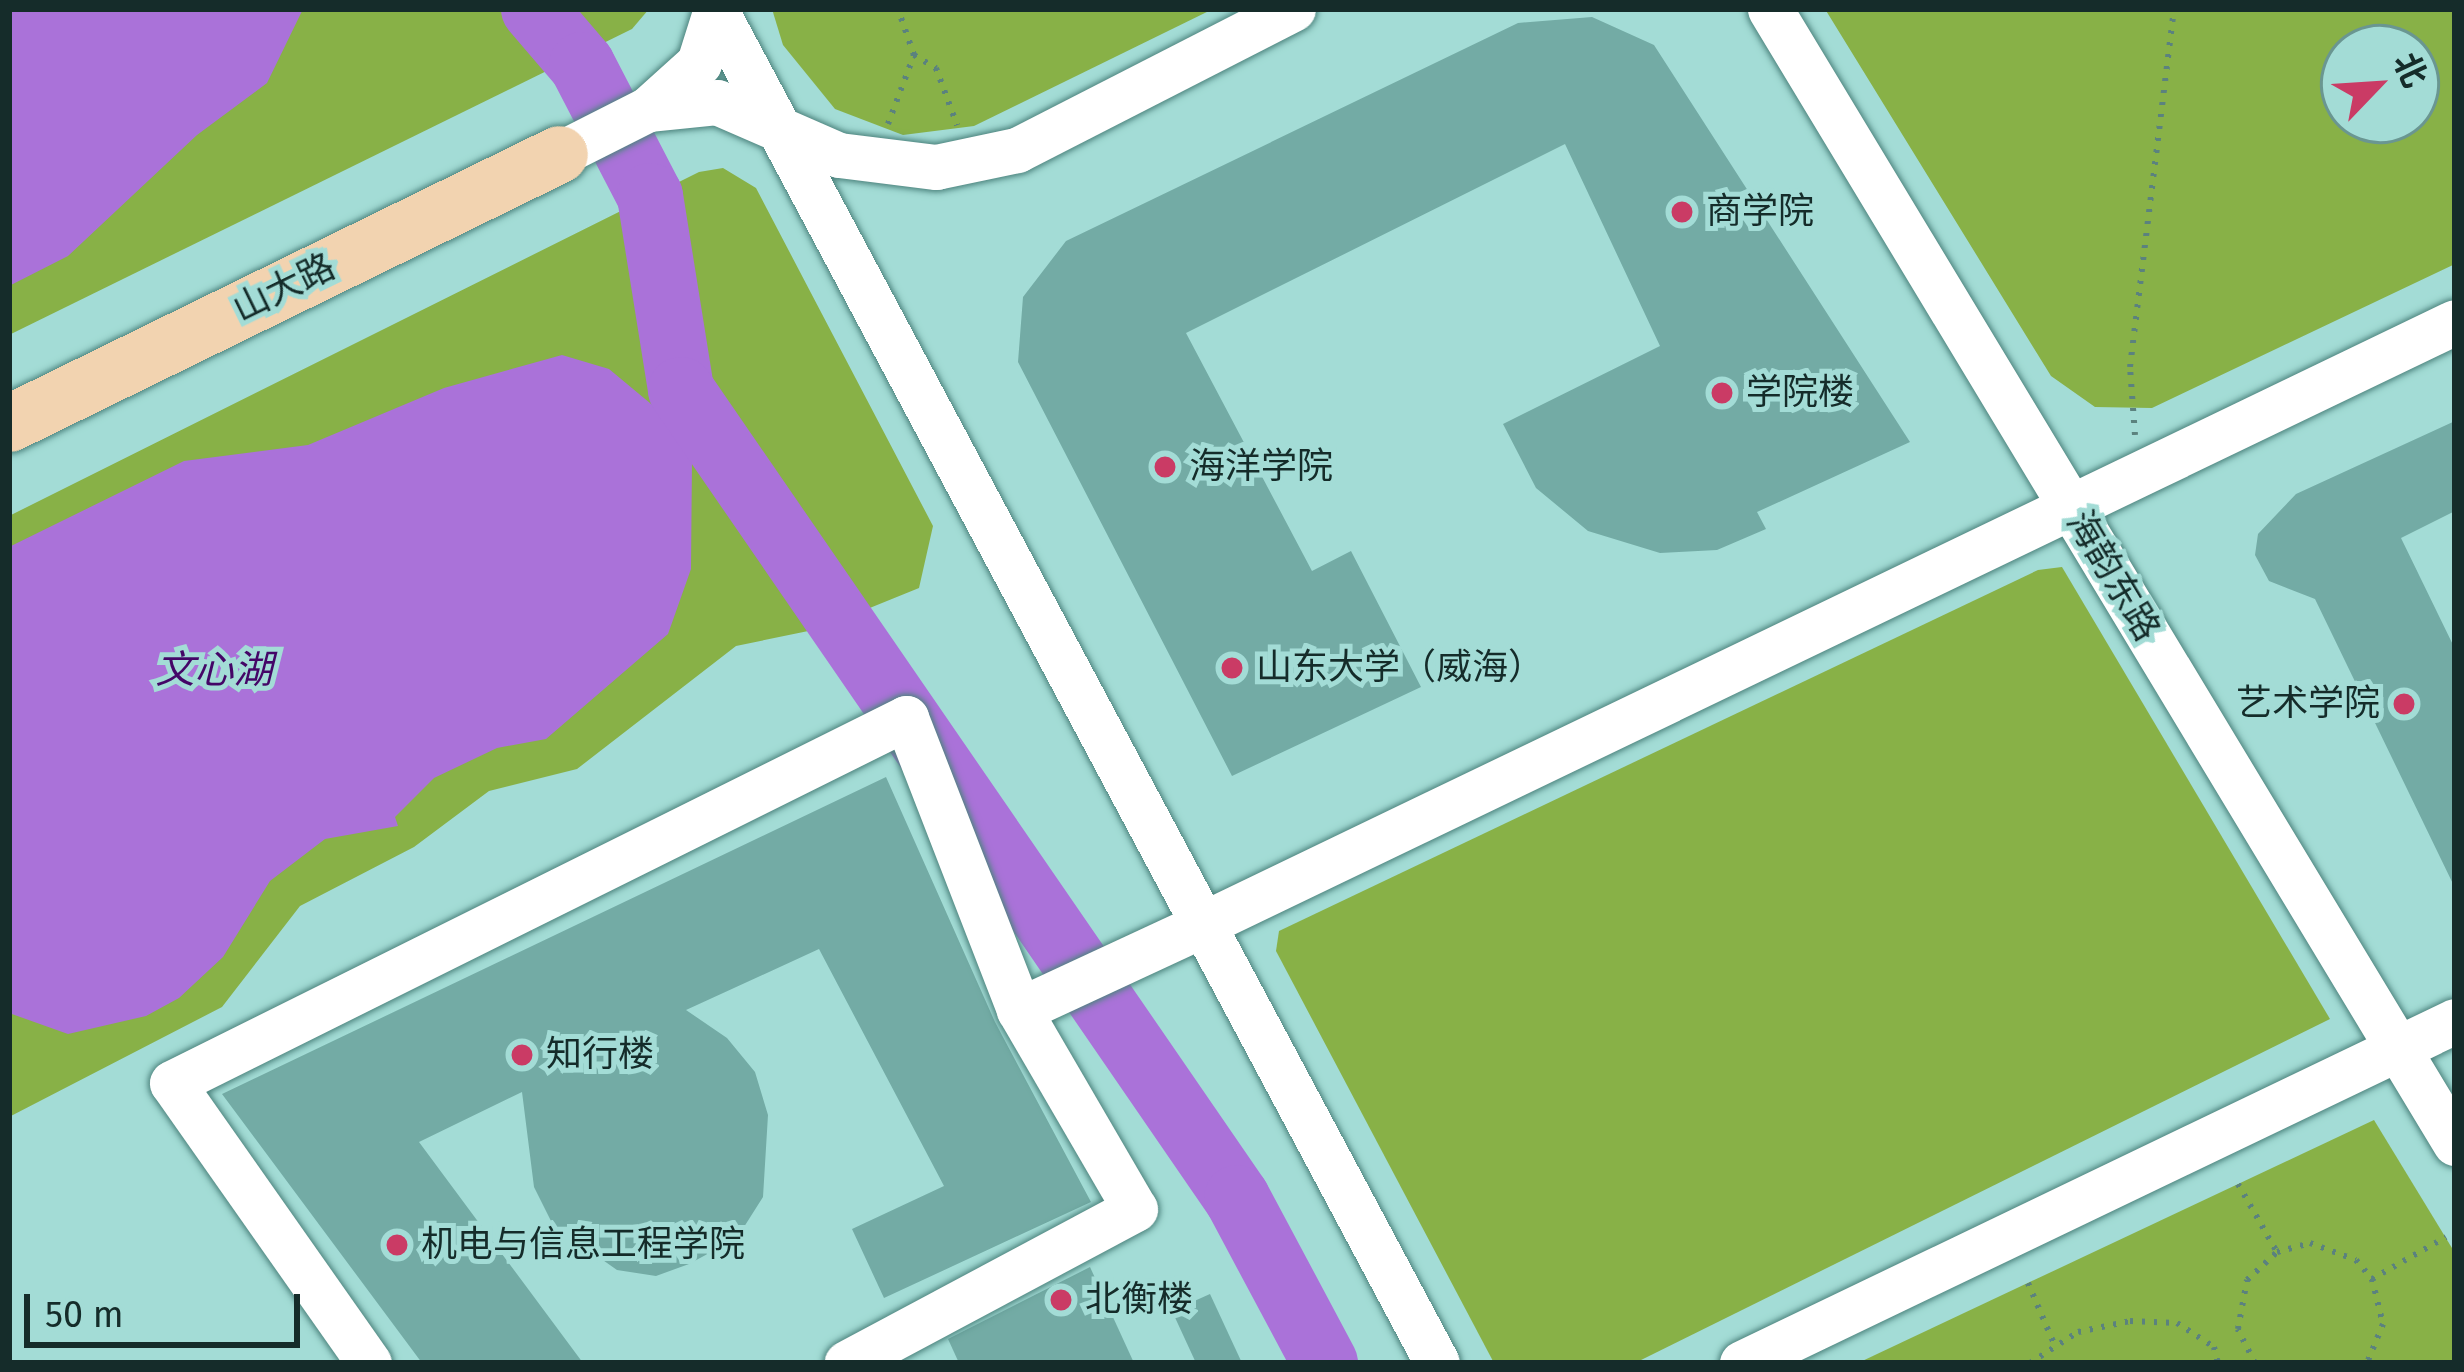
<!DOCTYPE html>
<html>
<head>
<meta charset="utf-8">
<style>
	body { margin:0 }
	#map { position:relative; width:2464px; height:1372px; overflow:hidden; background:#a3dcd6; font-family:"Fira Sans","Noto Sans SC",sans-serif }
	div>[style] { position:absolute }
	.green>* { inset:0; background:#88b147 }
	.water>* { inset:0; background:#aa72d9 }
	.river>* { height:66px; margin:-33px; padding:0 33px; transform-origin:33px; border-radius:33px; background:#aa72d9 }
	.building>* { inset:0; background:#73aba5 }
	.path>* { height:6px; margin-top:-3px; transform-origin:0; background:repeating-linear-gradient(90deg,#5b827e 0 3px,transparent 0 12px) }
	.roads { filter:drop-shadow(0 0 3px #4c837d) drop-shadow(0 0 3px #4c837d) }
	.minor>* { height:45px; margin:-22.5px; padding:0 22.5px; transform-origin:22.5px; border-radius:22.5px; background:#fff }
	.major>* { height:57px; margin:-28.5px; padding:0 28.5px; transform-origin:28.5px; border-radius:28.5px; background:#f2d3b0 }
	.dots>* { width:33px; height:33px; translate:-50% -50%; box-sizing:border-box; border:6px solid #a3dcd6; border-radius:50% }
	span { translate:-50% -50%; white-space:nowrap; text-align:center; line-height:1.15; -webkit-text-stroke:10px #a3dcd6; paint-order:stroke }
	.poi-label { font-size:36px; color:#152c2a }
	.left { translate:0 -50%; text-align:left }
	.right { translate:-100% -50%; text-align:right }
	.street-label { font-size:36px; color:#152c2a }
	.water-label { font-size:39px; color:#440667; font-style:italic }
	.frame { position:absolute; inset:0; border:12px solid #152c2a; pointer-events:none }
	.north { position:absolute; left:2320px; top:24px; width:120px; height:120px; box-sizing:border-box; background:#a3dcd6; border:3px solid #6a9691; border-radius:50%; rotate:65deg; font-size:33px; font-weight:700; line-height:48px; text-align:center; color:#152c2a }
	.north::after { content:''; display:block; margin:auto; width:42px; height:54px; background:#ca3b65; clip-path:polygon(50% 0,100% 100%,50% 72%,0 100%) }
	.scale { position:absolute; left:24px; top:1294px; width:276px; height:54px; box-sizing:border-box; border:6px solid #152c2a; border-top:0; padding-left:15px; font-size:36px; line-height:42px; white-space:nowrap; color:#152c2a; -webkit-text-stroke:9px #a3dcd6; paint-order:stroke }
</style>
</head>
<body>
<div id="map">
	<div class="green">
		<i style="clip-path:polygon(9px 9px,649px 9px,632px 29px,9px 335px)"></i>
		<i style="clip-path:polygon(772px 9px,1213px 9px,974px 126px,903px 135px,835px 109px,783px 45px)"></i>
		<i style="clip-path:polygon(evenodd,1825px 9px,2455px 9px,2455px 264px,2152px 408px,2095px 407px,2051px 376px,1825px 9px,2416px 48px,2416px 120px,2344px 120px,2344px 48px,2416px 48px)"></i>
		<i style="clip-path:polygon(723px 168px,756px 188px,933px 526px,919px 588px,818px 629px,736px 646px,577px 769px,489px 791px,414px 847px,300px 906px,222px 1007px,9px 1117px,9px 516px,699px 172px)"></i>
		<i style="clip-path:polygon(2062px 567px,2330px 1019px,1635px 1363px,1494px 1363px,1276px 951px,1279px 931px,2038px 570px)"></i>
		<i style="clip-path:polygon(2374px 1120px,2455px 1253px,2455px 1363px,1858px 1363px)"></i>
	</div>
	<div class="water">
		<i style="clip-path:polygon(9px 9px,303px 9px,267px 83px,197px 135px,68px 256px,9px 286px)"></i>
		<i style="clip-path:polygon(562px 355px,609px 369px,674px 423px,692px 461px,691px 569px,668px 634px,546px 739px,497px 748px,434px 778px,395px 817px,398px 826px,325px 839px,270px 881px,223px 957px,179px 998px,146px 1016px,68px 1034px,9px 1013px,9px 547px,184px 461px,308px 445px,444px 388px)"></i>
	</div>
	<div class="river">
		<i style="left:534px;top:9px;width:74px;rotate:49.4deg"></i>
		<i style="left:582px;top:65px;width:148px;rotate:62.6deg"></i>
		<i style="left:650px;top:196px;width:196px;rotate:80.9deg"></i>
		<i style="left:681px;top:390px;width:981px;rotate:55.47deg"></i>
		<i style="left:1237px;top:1198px;width:187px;rotate:61.9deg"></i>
	</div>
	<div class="building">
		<i style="clip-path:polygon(1592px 17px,1654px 45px,1910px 442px,1757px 512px,1766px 529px,1717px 550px,1660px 553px,1588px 531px,1536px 488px,1503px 424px,1660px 346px,1565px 144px,1186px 333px,1312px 571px,1351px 551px,1421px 687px,1232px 776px,1018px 362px,1023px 297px,1066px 241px,1518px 23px)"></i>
		<i style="clip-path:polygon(2455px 421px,2455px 511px,2401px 538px,2455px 649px,2455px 888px,2315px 599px,2269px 581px,2255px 555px,2258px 534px,2296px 494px)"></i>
		<i style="clip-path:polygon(886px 777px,995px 1022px,1091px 1202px,884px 1298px,852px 1229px,944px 1186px,819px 949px,686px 1010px,727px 1038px,755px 1072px,768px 1115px,763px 1197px,737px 1238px,689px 1264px,656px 1276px,617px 1270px,553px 1225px,534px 1187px,522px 1092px,419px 1142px,583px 1363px,422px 1363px,222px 1094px)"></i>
		<i style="clip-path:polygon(1090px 1267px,1134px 1363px,959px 1363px,948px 1339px)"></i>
		<i style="clip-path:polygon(1210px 1294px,1242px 1363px,1196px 1363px,1172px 1311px)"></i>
	</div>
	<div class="path">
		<i style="left:914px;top:55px;width:26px;rotate:31deg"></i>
		<i style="left:936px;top:68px;width:61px;rotate:69.8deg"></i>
		<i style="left:888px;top:124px;width:74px;rotate:-69.4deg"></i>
		<i style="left:914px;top:55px;width:49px;rotate:-109.2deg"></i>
		<i style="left:2135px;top:435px;width:68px;rotate:-94.2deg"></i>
		<i style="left:2130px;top:367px;width:361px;rotate:-83deg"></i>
		<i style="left:2238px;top:1184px;width:78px;rotate:60.2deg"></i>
		<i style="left:2372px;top:1279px;width:85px;rotate:-29.6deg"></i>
		<i style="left:2028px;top:1283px;width:69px;rotate:66.8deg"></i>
		<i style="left:2030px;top:1363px;width:57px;rotate:-32.9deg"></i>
		<i style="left:2078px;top:1332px;width:53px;rotate:-11.9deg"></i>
		<i style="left:2130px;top:1321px;width:47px;rotate:2.4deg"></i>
		<i style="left:2177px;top:1323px;width:44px;rotate:33deg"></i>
		<i style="left:2214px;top:1347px;width:16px;rotate:76deg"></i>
		<i style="left:2255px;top:1363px;width:38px;rotate:-117deg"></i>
		<i style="left:2238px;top:1329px;width:50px;rotate:-79.6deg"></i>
		<i style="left:2247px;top:1280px;width:41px;rotate:-43deg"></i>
		<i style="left:2277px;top:1252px;width:34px;rotate:-15deg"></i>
		<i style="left:2310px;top:1243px;width:49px;rotate:20.3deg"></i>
		<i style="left:2356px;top:1260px;width:25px;rotate:50deg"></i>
		<i style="left:2372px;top:1279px;width:46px;rotate:76.3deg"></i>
		<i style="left:2383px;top:1324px;width:42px;rotate:112.3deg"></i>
	</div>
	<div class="roads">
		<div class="minor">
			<i style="left:715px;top:9px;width:1534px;rotate:61.93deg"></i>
			<i style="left:716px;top:9px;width:57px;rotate:107.5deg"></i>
			<i style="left:699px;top:63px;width:69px;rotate:138deg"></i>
			<i style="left:648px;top:109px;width:69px;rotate:-5.8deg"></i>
			<i style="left:717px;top:102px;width:133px;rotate:23.5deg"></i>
			<i style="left:839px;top:155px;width:98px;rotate:7.1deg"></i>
			<i style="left:936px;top:167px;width:83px;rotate:-11.9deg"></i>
			<i style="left:1017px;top:150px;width:310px;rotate:-27.1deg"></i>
			<i style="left:1770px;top:9px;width:1325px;rotate:58.87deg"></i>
			<i style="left:559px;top:154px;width:100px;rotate:-26.8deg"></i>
			<i style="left:1201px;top:925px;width:1391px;rotate:-25.68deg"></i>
			<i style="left:1019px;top:1010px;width:218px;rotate:-24.9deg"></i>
			<i style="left:369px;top:1363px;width:342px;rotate:-125.1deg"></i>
			<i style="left:172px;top:1083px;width:820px;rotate:-26.44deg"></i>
			<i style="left:906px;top:718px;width:313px;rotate:68.8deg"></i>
			<i style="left:1019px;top:1010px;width:230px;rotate:59.8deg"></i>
			<i style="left:1135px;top:1209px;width:327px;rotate:151.9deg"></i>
			<i style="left:1742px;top:1363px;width:791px;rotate:-25.63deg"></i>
		</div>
		<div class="major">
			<i style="left:9px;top:423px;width:612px;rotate:-26.06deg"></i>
		</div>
	</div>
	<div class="dots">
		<i style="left:1682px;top:212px;background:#ca3b65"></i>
		<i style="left:1722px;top:393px;background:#ca3b65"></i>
		<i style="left:1165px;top:467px;background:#ca3b65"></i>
		<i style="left:1232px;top:668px;background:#ca3b65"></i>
		<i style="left:2404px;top:704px;background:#ca3b65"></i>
		<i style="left:522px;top:1055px;background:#ca3b65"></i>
		<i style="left:397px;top:1245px;background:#ca3b65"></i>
		<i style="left:1061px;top:1300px;background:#ca3b65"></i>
	</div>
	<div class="poi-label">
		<span class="left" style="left:1706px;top:212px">商学院</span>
		<span class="left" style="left:1746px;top:393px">学院楼</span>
		<span class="left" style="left:1189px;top:467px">海洋学院</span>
		<span class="left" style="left:1256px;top:668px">山东大学（威海）</span>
		<span class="right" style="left:2380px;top:704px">艺术学院</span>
		<span class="left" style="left:546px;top:1055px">知行楼</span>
		<span class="left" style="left:421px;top:1245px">机电与信息工程学院</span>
		<span class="left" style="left:1085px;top:1300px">北衡楼</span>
	</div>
	<div class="street-label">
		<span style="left:284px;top:288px;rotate:-26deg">山大路</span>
		<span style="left:2113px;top:576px;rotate:59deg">海韵东路</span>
	</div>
	<div class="water-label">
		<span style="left:214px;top:670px">文心湖</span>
	</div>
	<div class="frame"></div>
	<div class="north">北</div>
	<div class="scale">50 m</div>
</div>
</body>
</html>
